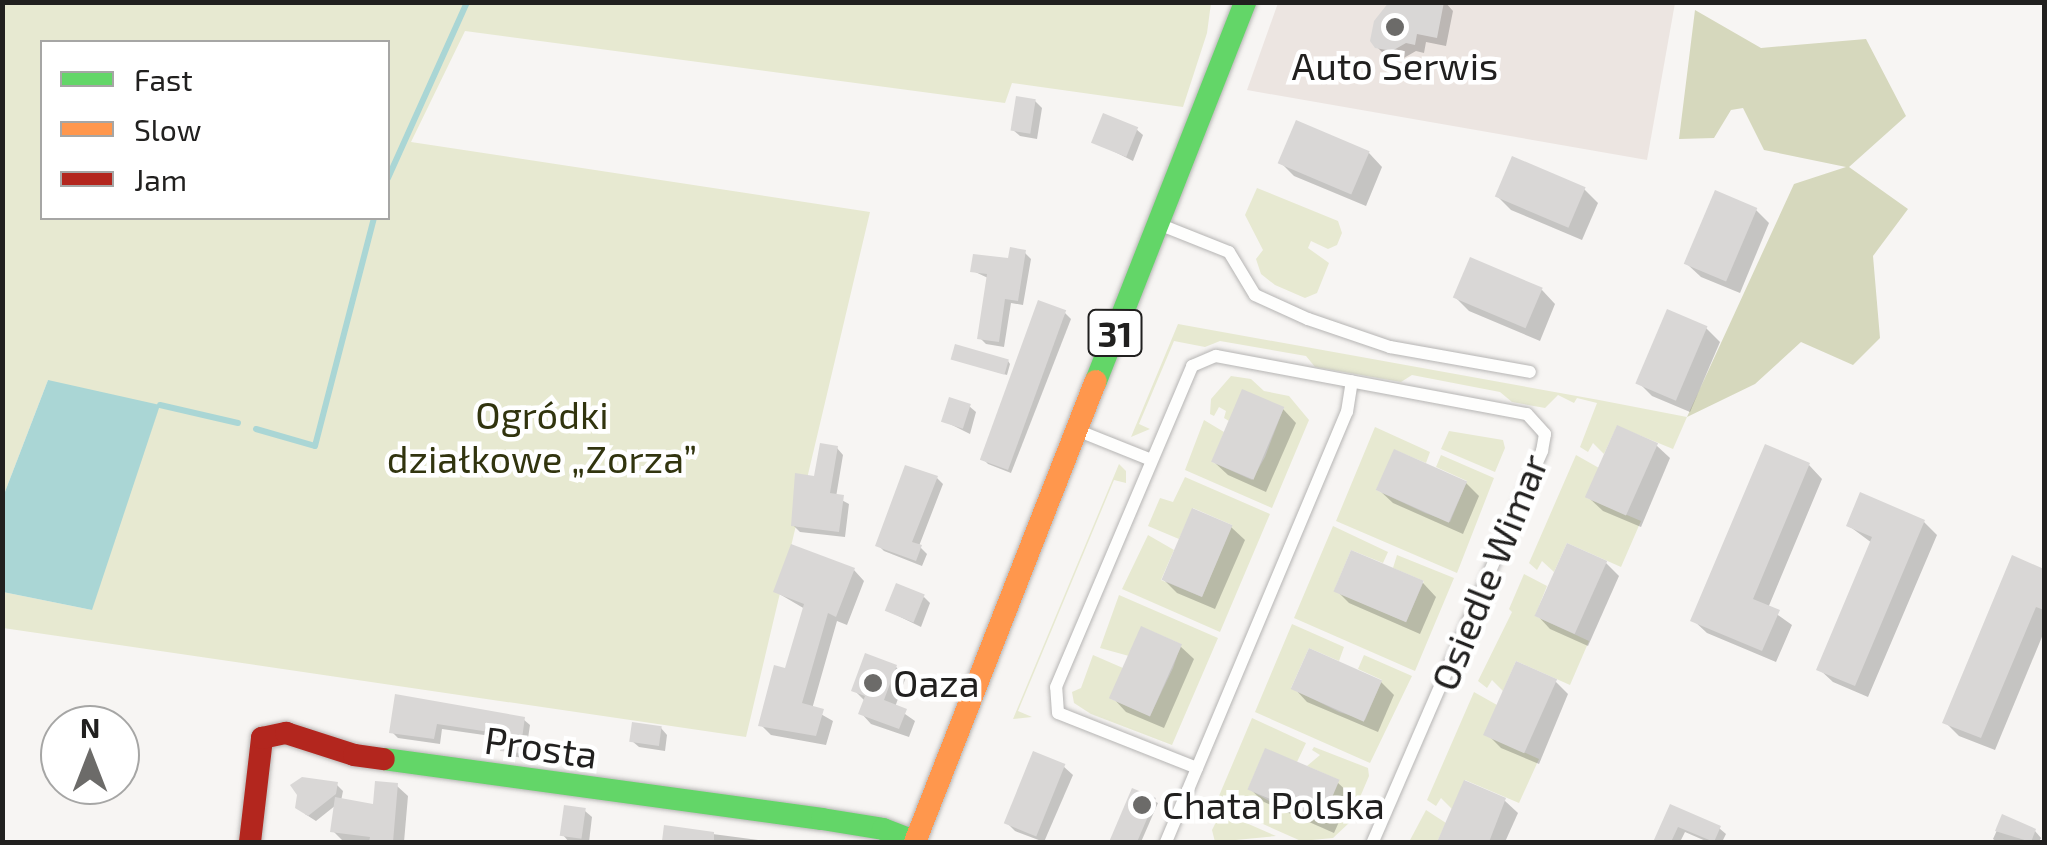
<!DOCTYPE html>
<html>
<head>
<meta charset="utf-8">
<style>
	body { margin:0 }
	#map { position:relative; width:2047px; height:845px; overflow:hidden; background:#f7f5f3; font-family:"Exo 2",sans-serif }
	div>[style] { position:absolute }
	.built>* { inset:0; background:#ece5e1 }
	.green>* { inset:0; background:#e7e9d1 }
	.forest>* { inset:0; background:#d6d8bd }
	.water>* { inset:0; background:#aad6d5 }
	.shadow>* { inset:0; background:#0003 }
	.stream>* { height:6px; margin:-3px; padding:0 3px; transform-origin:3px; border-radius:3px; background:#aad6d5 }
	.building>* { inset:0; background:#d9d7d6; transform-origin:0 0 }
	.roads { filter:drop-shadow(0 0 2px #b6b5b4) drop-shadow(0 0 2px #b6b5b4) }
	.lane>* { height:12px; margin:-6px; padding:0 6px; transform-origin:6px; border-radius:6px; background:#fefefd }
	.fast>* { height:22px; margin:-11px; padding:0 11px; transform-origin:11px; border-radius:11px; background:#63d668 }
	.slow>* { height:22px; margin:-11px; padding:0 11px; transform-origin:11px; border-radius:11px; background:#ff974d }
	.jam>* { height:22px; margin:-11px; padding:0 11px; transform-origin:11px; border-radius:11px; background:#b3261e }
	.dots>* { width:28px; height:28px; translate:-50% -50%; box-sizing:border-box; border:5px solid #fff; border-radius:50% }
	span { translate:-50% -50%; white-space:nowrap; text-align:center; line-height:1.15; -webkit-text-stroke:9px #fff; paint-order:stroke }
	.shield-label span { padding:2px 8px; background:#fff; border:2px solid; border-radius:8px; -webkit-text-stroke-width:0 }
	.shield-label { font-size:35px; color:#21201f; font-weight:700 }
	.poi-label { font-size:38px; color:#21201f }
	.left { translate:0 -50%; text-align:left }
	.park-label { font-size:38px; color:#31340e }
	.street-label { font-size:38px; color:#21201f }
	.frame { position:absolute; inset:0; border:5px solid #21201f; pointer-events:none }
	.legend { position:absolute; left:40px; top:40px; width:350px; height:180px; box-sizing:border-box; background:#fff; border:2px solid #a6a6a5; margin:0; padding:12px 18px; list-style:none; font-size:30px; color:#21201f }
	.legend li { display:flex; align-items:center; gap:20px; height:50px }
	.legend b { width:50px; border:2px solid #a6a6a5 }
	.north { position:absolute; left:40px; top:705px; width:100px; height:100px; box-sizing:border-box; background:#fff; border:2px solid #a6a6a5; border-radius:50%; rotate:0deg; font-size:28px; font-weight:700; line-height:40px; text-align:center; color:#21201f }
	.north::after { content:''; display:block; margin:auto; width:35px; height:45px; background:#6c6b69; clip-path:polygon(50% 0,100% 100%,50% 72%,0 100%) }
</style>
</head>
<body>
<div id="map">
	<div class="built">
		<i style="clip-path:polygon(1278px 3px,1675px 3px,1647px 160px,1247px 90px)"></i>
	</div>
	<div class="green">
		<i style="clip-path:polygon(evenodd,3px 3px,1211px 3px,1207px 33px,1183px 107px,1012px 83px,1005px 103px,465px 31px,411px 142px,870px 212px,746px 737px,3px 628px,3px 592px,92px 610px,48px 380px,3px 497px,3px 3px,42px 42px,388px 42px,388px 218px,42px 218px,42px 42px)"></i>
		<i style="clip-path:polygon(1257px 188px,1338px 221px,1342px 233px,1337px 245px,1328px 249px,1311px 241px,1308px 248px,1329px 263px,1317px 293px,1305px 298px,1275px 285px,1261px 274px,1256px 259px,1263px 250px,1245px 215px)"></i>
		<i style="clip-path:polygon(1178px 324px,1599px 400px,1687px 417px,1673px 449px,1617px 426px,1604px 454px,1593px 443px,1588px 452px,1580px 447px,1597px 403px,1577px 398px,1574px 403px,1558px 395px,1545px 408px,1512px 402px,1500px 392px,1412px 375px,1401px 382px,1315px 367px,1306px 356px,1220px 341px,1205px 347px,1174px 341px,1139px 424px,1150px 429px,1131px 437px)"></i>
		<i style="clip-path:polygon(1231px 376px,1251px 379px,1264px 391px,1289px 396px,1309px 420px,1272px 508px,1185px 470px,1204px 420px,1224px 432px,1212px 462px,1252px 480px,1265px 457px,1284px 407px,1229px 421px,1224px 418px,1226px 411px,1219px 407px,1214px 416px,1210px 414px,1211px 399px)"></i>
		<i style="clip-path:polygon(1375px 427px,1430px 452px,1426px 463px,1395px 450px,1376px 490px,1425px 513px,1450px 522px,1467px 481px,1436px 467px,1441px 455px,1494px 478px,1457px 573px,1336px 521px)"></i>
		<i style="clip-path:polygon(1449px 431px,1503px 440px,1505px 448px,1495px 472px,1441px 449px)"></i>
		<i style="clip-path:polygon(1576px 455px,1599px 468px,1587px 498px,1641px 521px,1621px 567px,1567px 543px,1554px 572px,1542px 561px,1537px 570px,1529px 563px)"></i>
		<i style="clip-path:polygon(1119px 464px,1126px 471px,1126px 483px,1114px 480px,1018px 711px,1032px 717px,1013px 719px)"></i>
		<i style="clip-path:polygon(1185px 477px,1270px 514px,1220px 632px,1122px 589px,1148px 535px,1174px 550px,1161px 580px,1202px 597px,1232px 525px,1193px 508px,1179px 539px,1148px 526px,1160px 498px,1173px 502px)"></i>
		<i style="clip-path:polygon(1333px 526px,1388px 552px,1383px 563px,1351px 550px,1334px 591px,1406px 622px,1424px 581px,1393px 568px,1397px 555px,1454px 578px,1415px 671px,1294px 618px)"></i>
		<i style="clip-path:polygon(1524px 574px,1547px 586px,1535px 616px,1589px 641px,1570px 685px,1516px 661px,1503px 691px,1492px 680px,1487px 688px,1478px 681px,1512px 612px,1509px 609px)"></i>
		<i style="clip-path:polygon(1119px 595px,1218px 638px,1172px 745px,1091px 714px,1074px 703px,1072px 692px,1081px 688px,1093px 655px,1123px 668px,1111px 699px,1150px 716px,1173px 668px,1181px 644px,1142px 627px,1129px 656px,1100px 648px)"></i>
		<i style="clip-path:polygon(1292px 624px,1344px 647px,1339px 661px,1309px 648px,1291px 688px,1339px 712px,1365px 720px,1382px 680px,1358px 669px,1364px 655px,1412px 676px,1370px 763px,1255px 712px)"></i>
		<i style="clip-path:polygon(1474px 692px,1497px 705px,1485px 735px,1539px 759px,1519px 803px,1465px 780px,1452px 809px,1441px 798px,1436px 806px,1427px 800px)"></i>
		<i style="clip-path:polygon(1252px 718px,1306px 743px,1297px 762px,1265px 749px,1248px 789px,1271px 802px,1321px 820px,1339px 780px,1307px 766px,1320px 755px,1312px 750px,1314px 747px,1368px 768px,1369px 776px,1349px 823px,1333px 838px,1301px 841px,1216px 803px)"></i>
		<i style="clip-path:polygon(1426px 810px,1446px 823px,1437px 842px,1409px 842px)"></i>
		<i style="clip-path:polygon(1221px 812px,1276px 836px,1215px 842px,1212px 830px)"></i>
	</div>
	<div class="forest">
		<i style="clip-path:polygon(1695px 10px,1761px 48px,1866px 39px,1906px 116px,1849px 167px,1908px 209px,1873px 256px,1880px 338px,1853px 365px,1801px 342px,1755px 384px,1687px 417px,1794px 184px,1846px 167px,1764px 150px,1743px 108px,1731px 110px,1714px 138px,1679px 139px)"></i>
	</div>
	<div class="water">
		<i style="clip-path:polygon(48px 380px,160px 405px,92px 610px,3px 592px,3px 497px)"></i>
	</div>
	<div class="shadow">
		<i style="clip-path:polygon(1392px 2px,1445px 2px,1453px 11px,1446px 46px,1426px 42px,1424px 53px,1416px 51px,1402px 59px,1387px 57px,1377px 47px)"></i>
		<i style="clip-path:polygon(1035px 101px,1042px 108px,1037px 139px,1020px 136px,1013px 130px)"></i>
		<i style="clip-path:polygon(1136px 129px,1143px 135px,1133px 161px,1095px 142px)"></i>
		<i style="clip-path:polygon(1369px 153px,1382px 167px,1366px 206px,1294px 176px,1281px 163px)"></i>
		<i style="clip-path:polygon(1584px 189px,1598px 203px,1582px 240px,1511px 210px,1498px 197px)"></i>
		<i style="clip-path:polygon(1756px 210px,1769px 223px,1740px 293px,1701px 277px,1687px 264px)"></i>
		<i style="clip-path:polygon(1025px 253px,1031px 259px,1023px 305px,1011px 303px,1004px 347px,986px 344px,980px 338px,988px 278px,973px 271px)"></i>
		<i style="clip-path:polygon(1542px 290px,1555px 304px,1540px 341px,1469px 311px,1456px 298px)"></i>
		<i style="clip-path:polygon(1065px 313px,1071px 319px,1011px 473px,988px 464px,982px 458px)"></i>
		<i style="clip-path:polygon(1706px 328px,1720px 342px,1690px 412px,1652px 396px,1638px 382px)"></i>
		<i style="clip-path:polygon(954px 359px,1008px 361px,1010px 364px,1007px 375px)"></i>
		<i style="clip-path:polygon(969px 406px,976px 412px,970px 434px,944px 421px)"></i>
		<i style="clip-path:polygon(1283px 409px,1296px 423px,1266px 492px,1228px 475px,1214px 462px)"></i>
		<i style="clip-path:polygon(1656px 445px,1670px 458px,1641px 527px,1603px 511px,1589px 498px)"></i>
		<i style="clip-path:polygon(1766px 447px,1809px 465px,1822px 479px,1768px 608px,1792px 625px,1776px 662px,1707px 633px,1693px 620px)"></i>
		<i style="clip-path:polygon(837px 448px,843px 455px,836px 497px,849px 504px,845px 537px,800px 532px,793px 525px)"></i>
		<i style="clip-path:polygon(937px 478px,943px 484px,919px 546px,927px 554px,922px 566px,884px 551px,878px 545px)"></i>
		<i style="clip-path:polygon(1466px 483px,1479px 496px,1463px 534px,1393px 503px,1379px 490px)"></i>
		<i style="clip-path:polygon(1924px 522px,1937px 535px,1868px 697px,1833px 682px,1819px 669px,1872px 543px,1849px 526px)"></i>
		<i style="clip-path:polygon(1231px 527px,1245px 540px,1215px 609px,1177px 593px,1164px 580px)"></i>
		<i style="clip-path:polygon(2014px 558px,2044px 572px,2044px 632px,1995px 750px,1959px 736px,1945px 722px)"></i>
		<i style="clip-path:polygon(1606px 563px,1619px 576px,1588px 646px,1550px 629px,1537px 615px)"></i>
		<i style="clip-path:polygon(854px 570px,864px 581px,847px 625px,837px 621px,812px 709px,833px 721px,826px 745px,771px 735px,761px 725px,786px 671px,805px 609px,776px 592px)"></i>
		<i style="clip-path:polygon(1423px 583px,1436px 597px,1420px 634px,1349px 603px,1336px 590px)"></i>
		<i style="clip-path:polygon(924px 597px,930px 603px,921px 627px,888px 611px)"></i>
		<i style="clip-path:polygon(1180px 646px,1194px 659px,1164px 728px,1126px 712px,1113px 698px)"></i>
		<i style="clip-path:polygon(896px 667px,906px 677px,895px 707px,915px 721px,909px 737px,871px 724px,861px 713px,864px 700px,854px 690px)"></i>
		<i style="clip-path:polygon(1555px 681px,1568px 694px,1539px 764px,1501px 748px,1487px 734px)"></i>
		<i style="clip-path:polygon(1381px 682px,1394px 695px,1378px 732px,1307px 702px,1294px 688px)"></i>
		<i style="clip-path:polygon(397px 697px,523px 719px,530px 725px,525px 758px,509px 756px,498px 737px,442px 729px,440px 744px,398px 738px,392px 732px)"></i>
		<i style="clip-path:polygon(661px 728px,667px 735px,665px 751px,639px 747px,632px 741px)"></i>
		<i style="clip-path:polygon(1063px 766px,1073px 775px,1044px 842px,1015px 831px,1006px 822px)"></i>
		<i style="clip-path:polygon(1337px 782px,1351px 795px,1334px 833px,1264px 802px,1250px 789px)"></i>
		<i style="clip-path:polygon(1466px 783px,1504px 800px,1518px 813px,1505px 842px,1440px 842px)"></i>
		<i style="clip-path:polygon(336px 784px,343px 791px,341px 801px,375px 806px,397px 786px,408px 796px,404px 842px,344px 842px,333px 831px,336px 805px,316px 821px,305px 814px)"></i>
		<i style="clip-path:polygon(1134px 791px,1158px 803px,1141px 842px,1112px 842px)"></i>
		<i style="clip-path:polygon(1672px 807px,1719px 828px,1726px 834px,1722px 842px,1708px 842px,1685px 832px,1680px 842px,1656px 842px)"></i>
		<i style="clip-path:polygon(585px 811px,592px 817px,589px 842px,569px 842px,563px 835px)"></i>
		<i style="clip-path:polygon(2003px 817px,2035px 831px,2041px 838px,2039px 842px,1997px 842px,1993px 839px)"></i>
		<i style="clip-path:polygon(667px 828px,774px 842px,667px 842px)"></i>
	</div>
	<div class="stream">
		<i style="left:388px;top:178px;width:193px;rotate:-65.8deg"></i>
		<i style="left:160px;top:405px;width:80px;rotate:13deg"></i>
		<i style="left:256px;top:429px;width:61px;rotate:16.1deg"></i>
		<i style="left:315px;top:446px;width:236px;rotate:-75.5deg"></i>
	</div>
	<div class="building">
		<i style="clip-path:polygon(1389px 2px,1444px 2px,1437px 38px,1417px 34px,1415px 45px,1406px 43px,1392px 51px,1375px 48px,1370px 41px,1374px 21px)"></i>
		<i style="left:1016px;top:96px;width:20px;height:35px;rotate:9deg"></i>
		<i style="left:1103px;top:113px;width:38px;height:32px;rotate:22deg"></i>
		<i style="left:1296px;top:120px;width:80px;height:47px;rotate:23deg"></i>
		<i style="left:1512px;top:156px;width:80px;height:44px;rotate:23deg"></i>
		<i style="left:1715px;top:190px;width:46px;height:80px;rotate:23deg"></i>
		<i style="clip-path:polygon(1010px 247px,1026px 250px,1018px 301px,1005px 299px,999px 342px,977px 339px,987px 274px,970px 272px,973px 254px,1008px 258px)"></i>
		<i style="left:1470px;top:257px;width:79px;height:44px;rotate:23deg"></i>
		<i style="left:1038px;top:300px;width:30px;height:170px;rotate:20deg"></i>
		<i style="left:1667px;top:309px;width:44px;height:81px;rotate:23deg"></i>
		<i style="left:955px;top:344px;width:56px;height:16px;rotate:16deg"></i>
		<i style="left:1242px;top:389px;width:46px;height:79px;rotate:23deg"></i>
		<i style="left:949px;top:397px;width:23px;height:26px;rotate:18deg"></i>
		<i style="left:1617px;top:425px;width:45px;height:79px;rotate:24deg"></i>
		<i style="clip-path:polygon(820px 443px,838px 446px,830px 493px,844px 495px,839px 532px,791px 526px,795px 473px,814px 476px)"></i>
		<i style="clip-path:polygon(1765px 444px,1810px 463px,1753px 599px,1780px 610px,1762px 651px,1690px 621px)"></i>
		<i style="left:1394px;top:449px;width:80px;height:45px;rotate:24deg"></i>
		<i style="clip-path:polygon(905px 465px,938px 476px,912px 542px,922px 545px,916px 561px,875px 546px)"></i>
		<i style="clip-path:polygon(1860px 492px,1925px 520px,1855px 686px,1816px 670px,1872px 537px,1846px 526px)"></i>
		<i style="left:1192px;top:508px;width:44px;height:78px;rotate:23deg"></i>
		<i style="left:1567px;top:543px;width:44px;height:80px;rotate:24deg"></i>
		<i style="clip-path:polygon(791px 544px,855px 568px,836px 617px,828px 613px,802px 703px,824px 709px,816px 736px,758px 726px,774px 665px,785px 668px,804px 604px,773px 592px)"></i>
		<i style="left:1351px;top:550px;width:79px;height:45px;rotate:23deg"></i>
		<i style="clip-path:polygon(2012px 555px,2044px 569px,2044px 610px,2036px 607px,1981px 738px,1942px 723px)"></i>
		<i style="left:896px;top:583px;width:31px;height:30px;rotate:22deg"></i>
		<i style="left:1141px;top:626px;width:45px;height:79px;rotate:24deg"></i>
		<i style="left:1309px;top:648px;width:80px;height:45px;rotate:24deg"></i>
		<i style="clip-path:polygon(865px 653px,897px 665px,884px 700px,907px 709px,899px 729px,858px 714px,865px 696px,851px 691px)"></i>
		<i style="left:1516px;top:661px;width:45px;height:81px;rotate:24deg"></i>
		<i style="clip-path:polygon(395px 694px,525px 717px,520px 753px,500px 751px,502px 739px,496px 738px,496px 733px,437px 724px,434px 739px,389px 733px)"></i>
		<i style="left:632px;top:722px;width:30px;height:20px;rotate:8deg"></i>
		<i style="left:1265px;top:748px;width:81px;height:45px;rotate:23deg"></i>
		<i style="left:1033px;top:751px;width:35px;height:78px;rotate:22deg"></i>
		<i style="clip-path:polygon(302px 777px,338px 782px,336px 794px,308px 816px,295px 808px,297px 795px,290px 785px)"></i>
		<i style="clip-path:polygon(1464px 780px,1506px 798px,1489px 842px,1437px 842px)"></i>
		<i style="clip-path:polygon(375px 781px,398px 783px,393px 842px,369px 842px,370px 837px,330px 832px,335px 797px,373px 804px)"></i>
		<i style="clip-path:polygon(1132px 788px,1156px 798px,1137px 842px,1109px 842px)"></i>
		<i style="clip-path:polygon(1670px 804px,1721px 826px,1714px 842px,1678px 827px,1671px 842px,1653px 842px)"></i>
		<i style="left:564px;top:805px;width:22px;height:31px;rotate:8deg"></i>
		<i style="clip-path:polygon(2002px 814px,2036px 829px,2031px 842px,1995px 831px)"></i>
		<i style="clip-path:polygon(664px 825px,714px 832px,714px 842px,662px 841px)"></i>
	</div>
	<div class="roads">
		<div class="lane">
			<i style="left:1161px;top:225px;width:73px;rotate:21.7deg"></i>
			<i style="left:1229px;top:252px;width:50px;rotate:58.8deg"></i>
			<i style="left:1255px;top:295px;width:58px;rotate:24.4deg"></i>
			<i style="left:1308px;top:319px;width:87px;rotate:18.9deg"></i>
			<i style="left:1390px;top:347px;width:142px;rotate:10.1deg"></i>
			<i style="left:1079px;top:431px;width:75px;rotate:21.8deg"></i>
			<i style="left:1197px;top:768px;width:149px;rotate:-158.4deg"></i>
			<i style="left:1058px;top:713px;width:26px;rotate:-94deg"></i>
			<i style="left:1056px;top:687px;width:349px;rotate:-67deg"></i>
			<i style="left:1192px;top:366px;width:26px;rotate:-23deg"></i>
			<i style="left:1216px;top:356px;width:316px;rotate:10.6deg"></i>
			<i style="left:1527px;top:414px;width:27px;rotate:48deg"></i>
			<i style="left:1545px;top:434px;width:17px;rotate:100deg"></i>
			<i style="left:1542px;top:451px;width:426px;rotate:113.4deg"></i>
			<i style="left:1166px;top:842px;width:467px;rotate:-67.2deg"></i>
			<i style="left:1347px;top:412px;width:31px;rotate:-81deg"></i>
		</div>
		<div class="fast">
			<i style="left:1096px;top:381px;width:407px;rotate:-68.5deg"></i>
			<i style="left:384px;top:759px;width:442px;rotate:7.8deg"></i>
			<i style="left:822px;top:819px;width:62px;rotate:9.3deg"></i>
			<i style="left:883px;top:829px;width:34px;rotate:21deg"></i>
		</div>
		<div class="slow">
			<i style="left:915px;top:842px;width:495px;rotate:-68.6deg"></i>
		</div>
		<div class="jam">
			<i style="left:250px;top:842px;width:105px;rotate:-83.4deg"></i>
			<i style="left:262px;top:738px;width:25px;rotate:-12deg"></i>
			<i style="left:286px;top:733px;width:71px;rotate:17.9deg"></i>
			<i style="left:354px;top:755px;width:30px;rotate:8deg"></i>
		</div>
	</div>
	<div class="dots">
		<i style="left:1395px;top:27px;background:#6c6b69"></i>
		<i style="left:873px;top:683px;background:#6c6b69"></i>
		<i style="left:1142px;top:805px;background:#6c6b69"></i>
	</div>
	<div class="shield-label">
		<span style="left:1115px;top:333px">31</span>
	</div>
	<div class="poi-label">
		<span style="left:1395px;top:66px">Auto Serwis</span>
		<span class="left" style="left:893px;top:683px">Oaza</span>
		<span class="left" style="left:1162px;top:805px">Chata Polska</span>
	</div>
	<div class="park-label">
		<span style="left:542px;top:437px">Ogródki<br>działkowe „Zorza”</span>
	</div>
	<div class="street-label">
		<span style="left:1489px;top:572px;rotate:-68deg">Osiedle Wimar</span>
		<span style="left:541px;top:747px;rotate:8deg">Prosta</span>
	</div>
	<div class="frame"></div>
	<ul class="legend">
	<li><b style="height:12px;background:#63d668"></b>Fast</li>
	<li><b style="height:12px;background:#ff974d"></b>Slow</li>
	<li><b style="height:12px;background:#b3261e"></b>Jam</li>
	</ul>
	<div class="north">N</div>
</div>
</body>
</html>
